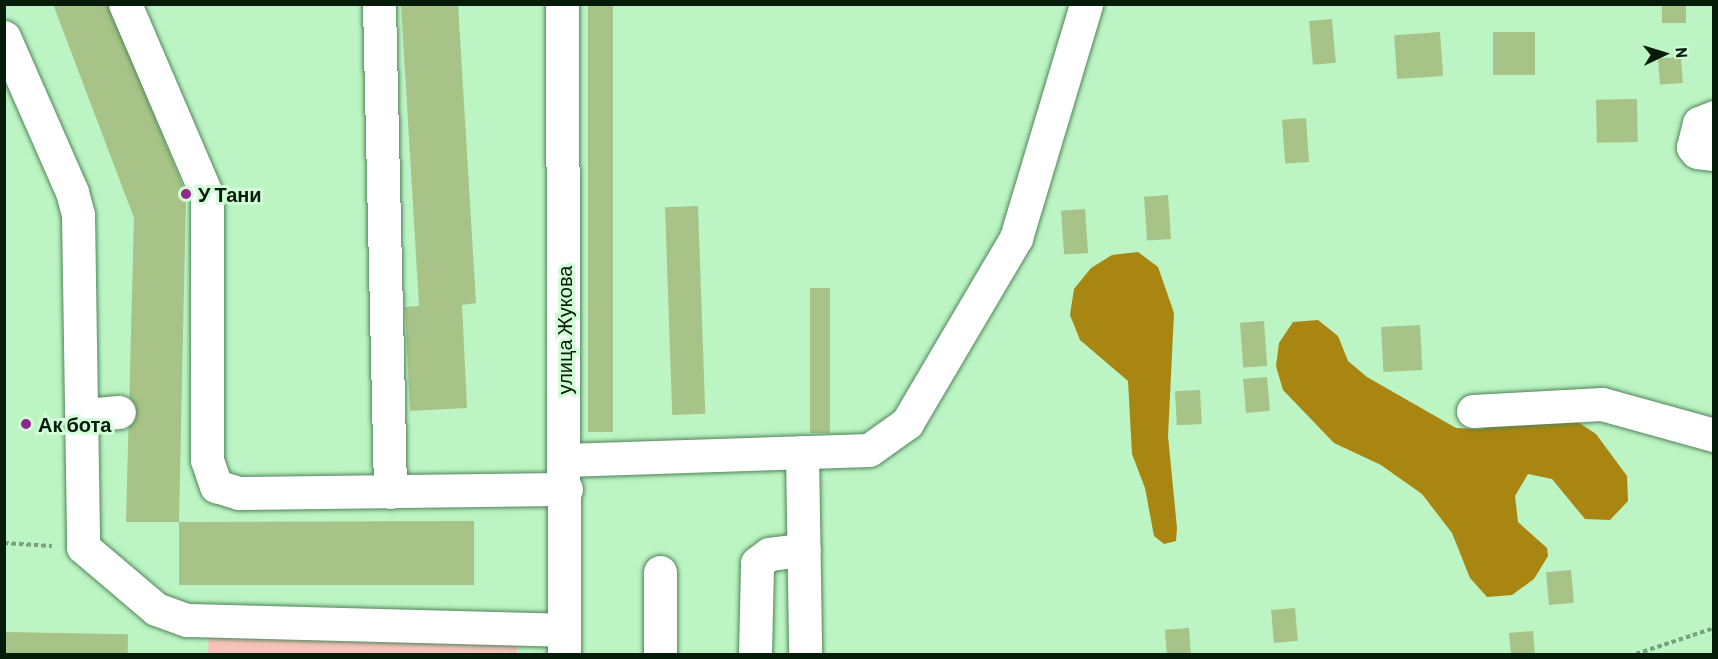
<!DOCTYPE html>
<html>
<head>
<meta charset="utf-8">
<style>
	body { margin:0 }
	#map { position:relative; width:1718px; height:659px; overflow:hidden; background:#bcf4c4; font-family:Barlow,sans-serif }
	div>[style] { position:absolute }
	.green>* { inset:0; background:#f6c2ba }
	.water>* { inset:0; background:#a98511 }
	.building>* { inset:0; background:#a7c387; transform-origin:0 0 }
	.path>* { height:4px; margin-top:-2px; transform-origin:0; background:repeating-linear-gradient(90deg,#77a27e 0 4.5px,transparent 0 7.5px) }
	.roads { filter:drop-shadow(0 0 2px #508459) drop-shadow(0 0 2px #508459) }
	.minor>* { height:33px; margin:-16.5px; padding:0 16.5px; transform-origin:16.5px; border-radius:16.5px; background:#fff }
	.dots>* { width:16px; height:16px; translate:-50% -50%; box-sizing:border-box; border:3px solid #d1fed7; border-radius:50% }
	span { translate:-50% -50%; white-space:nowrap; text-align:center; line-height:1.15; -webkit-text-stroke:6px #d1fed7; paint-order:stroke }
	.poi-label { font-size:20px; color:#061b0a; font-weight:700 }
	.left { translate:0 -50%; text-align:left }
	.street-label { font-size:20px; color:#061b0a }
	.frame { position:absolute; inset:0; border:6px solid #061b0a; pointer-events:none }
	.north { position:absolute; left:1634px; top:24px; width:60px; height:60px; -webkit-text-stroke:4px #d1fed7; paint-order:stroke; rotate:86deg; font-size:16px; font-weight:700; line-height:24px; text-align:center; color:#061b0a }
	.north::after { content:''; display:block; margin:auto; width:21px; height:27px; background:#061b0a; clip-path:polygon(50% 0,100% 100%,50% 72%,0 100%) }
</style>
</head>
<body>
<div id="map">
	<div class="green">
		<i style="clip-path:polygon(209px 630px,517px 639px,517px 654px,208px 654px)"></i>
	</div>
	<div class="water">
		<i style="clip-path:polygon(1138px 252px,1158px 267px,1174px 313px,1168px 436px,1177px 528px,1176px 541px,1164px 544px,1154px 536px,1145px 488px,1132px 454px,1128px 381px,1080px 340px,1070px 315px,1074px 289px,1091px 268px,1112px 255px)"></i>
		<i style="clip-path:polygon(1318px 320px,1338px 336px,1348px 361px,1367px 377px,1456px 428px,1480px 429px,1527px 417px,1575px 420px,1596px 434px,1627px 476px,1628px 501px,1610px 520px,1585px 519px,1552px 479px,1528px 474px,1515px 496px,1518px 522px,1547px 548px,1548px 556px,1534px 579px,1512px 595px,1487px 597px,1470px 578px,1452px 533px,1422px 494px,1381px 465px,1334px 443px,1283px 390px,1276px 366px,1279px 343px,1293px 322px)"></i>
	</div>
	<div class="building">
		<i style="clip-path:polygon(53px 4px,109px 4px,186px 194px,179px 522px,474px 521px,474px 585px,179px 585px,179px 522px,126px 522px,134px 218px)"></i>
		<i style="clip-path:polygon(401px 4px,458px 4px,476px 303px,462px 305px,467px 408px,410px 411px,405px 307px,419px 306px)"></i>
		<i style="left:588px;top:4px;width:25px;height:428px"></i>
		<i style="left:1662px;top:4px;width:24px;height:19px"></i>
		<i style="left:1332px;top:19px;width:44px;height:23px;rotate:85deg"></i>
		<i style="left:1440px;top:32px;width:44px;height:46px;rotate:86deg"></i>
		<i style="left:1535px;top:32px;width:43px;height:42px;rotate:90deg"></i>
		<i style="left:1681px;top:57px;width:26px;height:23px;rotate:86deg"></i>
		<i style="left:1637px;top:99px;width:43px;height:41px;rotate:89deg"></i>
		<i style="left:1306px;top:118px;width:44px;height:24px;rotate:86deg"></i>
		<i style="left:1168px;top:195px;width:44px;height:24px;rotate:86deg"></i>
		<i style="left:698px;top:206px;width:208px;height:33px;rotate:88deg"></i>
		<i style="left:1085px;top:209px;width:44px;height:24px;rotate:86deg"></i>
		<i style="left:810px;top:288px;width:20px;height:145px"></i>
		<i style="left:1264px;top:321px;width:45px;height:24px;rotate:86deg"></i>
		<i style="left:1420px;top:325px;width:45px;height:39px;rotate:87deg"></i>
		<i style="left:1267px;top:377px;width:34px;height:24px;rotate:85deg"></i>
		<i style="left:1200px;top:390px;width:34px;height:25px;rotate:87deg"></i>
		<i style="left:1571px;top:570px;width:33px;height:25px;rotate:85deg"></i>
		<i style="left:1295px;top:608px;width:33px;height:24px;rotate:85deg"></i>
		<i style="left:1189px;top:628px;width:26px;height:24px;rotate:86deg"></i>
		<i style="left:1533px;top:631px;width:23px;height:24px;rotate:85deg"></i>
		<i style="left:4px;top:632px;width:124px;height:22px;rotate:1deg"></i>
	</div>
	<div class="path">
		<i style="left:4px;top:543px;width:48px;rotate:3.6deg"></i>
		<i style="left:1636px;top:654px;width:82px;rotate:-18.4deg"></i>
	</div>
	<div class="roads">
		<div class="minor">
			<i style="left:125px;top:4px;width:208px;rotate:66.8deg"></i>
			<i style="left:207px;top:195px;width:265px;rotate:90deg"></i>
			<i style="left:207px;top:460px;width:28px;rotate:71deg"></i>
			<i style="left:216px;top:486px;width:24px;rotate:17deg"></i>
			<i style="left:239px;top:493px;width:327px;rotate:-0.7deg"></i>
			<i style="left:379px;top:4px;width:488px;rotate:88.7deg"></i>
			<i style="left:562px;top:4px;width:650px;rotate:89.82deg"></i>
			<i style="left:4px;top:37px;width:169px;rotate:66.3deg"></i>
			<i style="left:72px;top:192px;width:24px;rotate:75deg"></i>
			<i style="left:78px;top:215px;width:332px;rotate:89.1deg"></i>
			<i style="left:83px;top:547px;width:96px;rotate:40.3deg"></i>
			<i style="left:156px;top:609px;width:33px;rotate:20deg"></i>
			<i style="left:187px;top:620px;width:377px;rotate:1.5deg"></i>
			<i style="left:1714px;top:117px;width:16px;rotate:158deg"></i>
			<i style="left:1699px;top:123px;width:25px;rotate:104deg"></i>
			<i style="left:1693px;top:147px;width:6px;rotate:51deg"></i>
			<i style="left:1697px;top:152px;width:17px;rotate:7deg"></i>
			<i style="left:1473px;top:411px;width:129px;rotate:-3.1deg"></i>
			<i style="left:1602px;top:404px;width:116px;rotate:15.5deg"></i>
			<i style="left:84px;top:415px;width:35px;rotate:-5deg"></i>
			<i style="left:802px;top:452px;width:202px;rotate:89.1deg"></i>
			<i style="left:565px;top:460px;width:304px;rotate:-1.9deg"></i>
			<i style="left:869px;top:450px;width:47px;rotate:-35.4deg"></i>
			<i style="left:907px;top:423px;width:215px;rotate:-59.5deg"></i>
			<i style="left:1016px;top:238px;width:244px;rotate:-73.3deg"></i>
			<i style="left:660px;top:654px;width:82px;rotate:-90deg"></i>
			<i style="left:755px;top:654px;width:91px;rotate:-88.7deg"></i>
			<i style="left:757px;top:563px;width:15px;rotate:-37deg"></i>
			<i style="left:769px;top:554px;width:35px;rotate:-7deg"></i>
		</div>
	</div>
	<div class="dots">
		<i style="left:186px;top:194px;background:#8f288d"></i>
		<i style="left:26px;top:424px;background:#8f288d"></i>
	</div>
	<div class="poi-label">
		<span class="left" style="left:198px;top:194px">У Тани</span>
		<span class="left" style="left:38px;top:424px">Ак бота</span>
	</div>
	<div class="street-label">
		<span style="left:564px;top:330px;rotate:-90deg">улица Жукова</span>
	</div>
	<div class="frame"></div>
	<div class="north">N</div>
</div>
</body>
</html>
